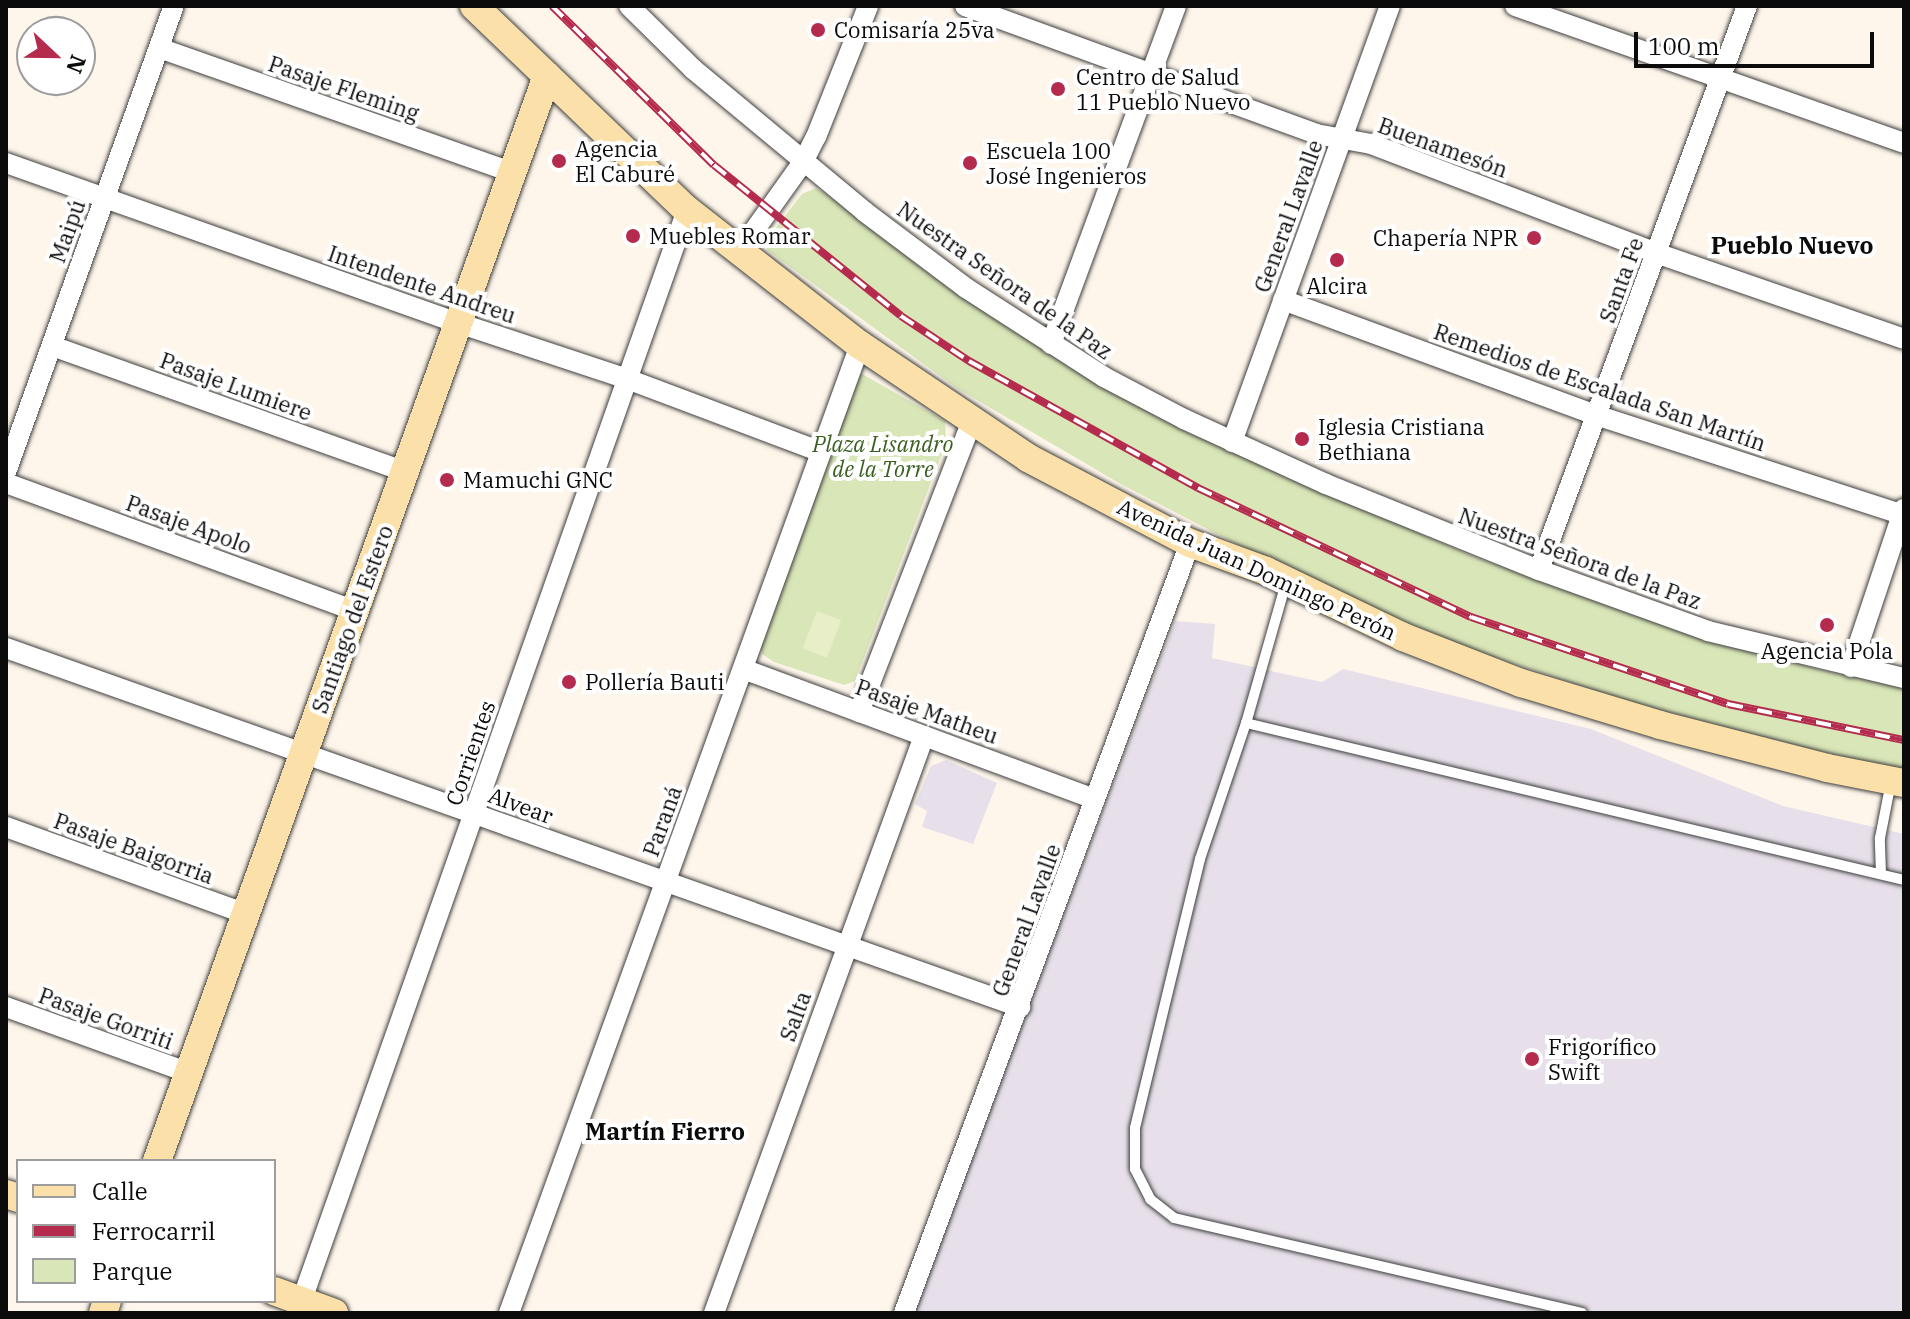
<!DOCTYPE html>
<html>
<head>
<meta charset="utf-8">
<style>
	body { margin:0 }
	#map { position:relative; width:1910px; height:1319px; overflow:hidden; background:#fef6eb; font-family:"IBM Plex Serif",serif }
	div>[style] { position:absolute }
	.industrial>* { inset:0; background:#e7e0ea }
	.green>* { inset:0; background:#d9e6b7 }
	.pitch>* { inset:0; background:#e8eec8; transform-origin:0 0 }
	.roads { filter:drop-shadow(0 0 2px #3e3e3e) drop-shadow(0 0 2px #3e3e3e) }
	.lane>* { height:10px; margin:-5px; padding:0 5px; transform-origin:5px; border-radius:5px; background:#fff }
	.street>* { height:20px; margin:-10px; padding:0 10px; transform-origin:10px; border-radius:10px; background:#fff }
	.secondary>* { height:28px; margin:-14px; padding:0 14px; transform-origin:14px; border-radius:14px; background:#fbe1a9 }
	.rail>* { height:8px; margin-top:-4px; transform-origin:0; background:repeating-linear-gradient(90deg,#fff 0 15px,#b42b4e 0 30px); box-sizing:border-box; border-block:2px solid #b42b4e }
	.dots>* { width:22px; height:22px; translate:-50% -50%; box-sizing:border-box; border:4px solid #fff; border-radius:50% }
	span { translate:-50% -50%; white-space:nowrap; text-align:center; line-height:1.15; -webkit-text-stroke:8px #fff; paint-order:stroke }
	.poi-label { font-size:22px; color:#0b0b0b }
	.left { translate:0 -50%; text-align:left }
	.right { translate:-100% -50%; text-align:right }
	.street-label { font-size:22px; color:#0b0b0b }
	.park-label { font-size:22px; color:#3a5f20; font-style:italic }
	.neighbourhood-label { font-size:24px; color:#0b0b0b; font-weight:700 }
	.frame { position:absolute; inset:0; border:8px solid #0b0b0b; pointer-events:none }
	.legend { position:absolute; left:16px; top:1159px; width:260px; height:144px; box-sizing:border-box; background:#fff; border:2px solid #9d9d9d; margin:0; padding:10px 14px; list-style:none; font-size:24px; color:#0b0b0b }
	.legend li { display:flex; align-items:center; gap:16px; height:40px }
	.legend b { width:40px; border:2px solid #9d9d9d }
	.north { position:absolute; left:16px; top:16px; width:80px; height:80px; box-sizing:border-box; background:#fff; border:2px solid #9d9d9d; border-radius:50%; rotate:112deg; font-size:22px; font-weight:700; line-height:32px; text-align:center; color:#0b0b0b }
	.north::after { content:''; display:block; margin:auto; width:28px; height:36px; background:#b42b4e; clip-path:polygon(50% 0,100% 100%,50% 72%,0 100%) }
	.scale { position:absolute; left:1634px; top:32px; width:240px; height:36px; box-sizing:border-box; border:4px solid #0b0b0b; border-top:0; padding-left:10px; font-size:24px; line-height:28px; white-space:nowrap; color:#0b0b0b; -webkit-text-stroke:6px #fff; paint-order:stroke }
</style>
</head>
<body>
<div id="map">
	<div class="industrial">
		<i style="clip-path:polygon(1175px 621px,1215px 624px,1212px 658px,1322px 682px,1343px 669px,1591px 729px,1783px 806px,1904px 834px,1904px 1313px,913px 1313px)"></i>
		<i style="clip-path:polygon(946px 760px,997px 783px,973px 844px,922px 827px,927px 811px,915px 804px,931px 766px)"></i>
	</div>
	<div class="green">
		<i style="clip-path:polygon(816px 188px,1272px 469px,1472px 556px,1639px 617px,1824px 671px,1904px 687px,1904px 770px,1778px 742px,1623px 700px,1467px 648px,1296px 575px,1119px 483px,958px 389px,767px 250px,768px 238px,802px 194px)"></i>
		<i style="clip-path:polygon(862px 374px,945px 421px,946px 443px,855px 681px,844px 685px,774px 662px,762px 654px,760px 641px,852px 381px)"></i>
	</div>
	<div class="pitch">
		<i style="left:817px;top:611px;width:26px;height:40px;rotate:21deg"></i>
	</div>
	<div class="roads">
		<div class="lane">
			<i style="left:1286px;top:583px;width:146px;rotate:105.9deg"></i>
			<i style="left:1246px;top:723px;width:144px;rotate:108.7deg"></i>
			<i style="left:1200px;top:859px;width:277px;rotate:103.6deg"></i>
			<i style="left:1135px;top:1128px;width:41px;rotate:90deg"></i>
			<i style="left:1135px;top:1169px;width:34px;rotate:63deg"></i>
			<i style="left:1150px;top:1199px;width:31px;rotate:38deg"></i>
			<i style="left:1174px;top:1218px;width:419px;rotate:13.1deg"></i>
			<i style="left:1246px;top:723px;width:676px;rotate:13.42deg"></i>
			<i style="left:1881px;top:874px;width:36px;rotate:-92deg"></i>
			<i style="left:1880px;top:838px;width:57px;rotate:-78.9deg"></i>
		</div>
		<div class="street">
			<i style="left:629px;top:6px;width:90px;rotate:44.5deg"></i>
			<i style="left:693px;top:69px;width:224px;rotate:39.7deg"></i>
			<i style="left:865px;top:212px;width:126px;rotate:37deg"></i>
			<i style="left:966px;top:288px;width:164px;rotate:32.8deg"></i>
			<i style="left:1104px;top:377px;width:90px;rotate:27.7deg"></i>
			<i style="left:1184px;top:419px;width:156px;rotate:24.6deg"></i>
			<i style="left:1326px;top:484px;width:230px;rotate:22deg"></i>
			<i style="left:1539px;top:570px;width:180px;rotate:19.8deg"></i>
			<i style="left:1708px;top:631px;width:202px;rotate:13.5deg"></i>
			<i style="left:965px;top:6px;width:374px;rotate:20deg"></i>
			<i style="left:1316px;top:134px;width:56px;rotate:10.3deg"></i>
			<i style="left:1371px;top:144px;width:305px;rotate:20.9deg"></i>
			<i style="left:1656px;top:253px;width:262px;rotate:19.1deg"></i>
			<i style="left:1515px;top:6px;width:412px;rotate:19.4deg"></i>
			<i style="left:159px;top:48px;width:375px;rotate:19.4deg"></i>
			<i style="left:6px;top:163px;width:479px;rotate:19.5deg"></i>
			<i style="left:458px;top:323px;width:178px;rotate:18.3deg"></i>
			<i style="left:627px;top:379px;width:207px;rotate:20.6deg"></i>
			<i style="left:741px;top:249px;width:107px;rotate:-54.5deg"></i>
			<i style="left:803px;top:162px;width:28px;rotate:-63deg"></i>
			<i style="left:816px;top:137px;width:141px;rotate:-68.3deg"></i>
			<i style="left:1283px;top:300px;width:333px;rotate:20.2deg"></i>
			<i style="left:1596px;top:415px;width:324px;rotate:18deg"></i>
			<i style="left:1051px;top:344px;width:360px;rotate:-69.7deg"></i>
			<i style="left:52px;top:346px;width:375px;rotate:19.6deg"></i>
			<i style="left:1232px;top:442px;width:464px;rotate:-70.1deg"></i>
			<i style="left:6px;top:472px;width:495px;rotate:-70.2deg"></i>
			<i style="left:6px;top:483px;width:372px;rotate:20.1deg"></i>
			<i style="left:1539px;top:570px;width:601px;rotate:-69.76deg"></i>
			<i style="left:6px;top:648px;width:1076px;rotate:19.5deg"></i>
			<i style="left:1851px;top:667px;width:167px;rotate:-71.5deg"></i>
			<i style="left:743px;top:669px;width:375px;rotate:20.3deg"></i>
			<i style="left:859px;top:712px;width:312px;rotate:-68.8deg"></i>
			<i style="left:6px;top:827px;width:255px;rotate:19.9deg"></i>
			<i style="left:6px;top:1007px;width:195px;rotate:19.8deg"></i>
			<i style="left:298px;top:1311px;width:1168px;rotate:-70.54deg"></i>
			<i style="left:509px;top:1313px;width:1030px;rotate:-70.07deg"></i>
			<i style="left:714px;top:1313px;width:614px;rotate:-70deg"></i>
			<i style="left:904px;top:1313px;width:821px;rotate:-69.62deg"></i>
		</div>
		<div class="secondary">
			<i style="left:474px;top:6px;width:295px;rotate:43.8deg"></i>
			<i style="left:687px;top:210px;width:219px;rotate:38deg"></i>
			<i style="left:860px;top:345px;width:202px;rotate:33.9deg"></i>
			<i style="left:1028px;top:458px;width:183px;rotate:27.7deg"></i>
			<i style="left:1190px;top:543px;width:81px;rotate:20.2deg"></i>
			<i style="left:1266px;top:571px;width:152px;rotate:25.7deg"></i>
			<i style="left:1403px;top:637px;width:127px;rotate:21.3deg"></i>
			<i style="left:1521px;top:683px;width:145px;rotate:16.8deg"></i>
			<i style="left:1660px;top:725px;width:172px;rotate:14.4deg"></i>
			<i style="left:1827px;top:768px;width:78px;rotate:11deg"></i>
			<i style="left:157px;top:1161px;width:1153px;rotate:-70.23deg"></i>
			<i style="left:6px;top:1194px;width:13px;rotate:18deg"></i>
			<i style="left:274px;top:1291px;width:64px;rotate:20.1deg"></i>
			<i style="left:103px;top:1313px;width:13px;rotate:-72deg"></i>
		</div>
	</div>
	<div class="rail">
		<i style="left:552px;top:6px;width:227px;rotate:44.5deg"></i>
		<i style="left:714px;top:165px;width:240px;rotate:38.9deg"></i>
		<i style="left:901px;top:316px;width:82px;rotate:33.5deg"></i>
		<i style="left:969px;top:361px;width:262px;rotate:29deg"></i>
		<i style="left:1198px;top:488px;width:302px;rotate:25.3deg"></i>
		<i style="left:1471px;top:617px;width:271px;rotate:18.7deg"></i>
		<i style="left:1728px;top:704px;width:180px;rotate:11.6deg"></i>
	</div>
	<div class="dots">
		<i style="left:818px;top:30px;background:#b42b4e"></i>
		<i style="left:1058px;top:89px;background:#b42b4e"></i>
		<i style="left:559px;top:161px;background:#b42b4e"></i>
		<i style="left:970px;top:163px;background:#b42b4e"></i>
		<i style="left:633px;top:236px;background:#b42b4e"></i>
		<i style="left:1534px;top:238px;background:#b42b4e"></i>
		<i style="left:1337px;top:260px;background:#b42b4e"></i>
		<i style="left:1302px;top:439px;background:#b42b4e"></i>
		<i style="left:447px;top:480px;background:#b42b4e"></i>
		<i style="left:1827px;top:625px;background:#b42b4e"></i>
		<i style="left:569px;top:682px;background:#b42b4e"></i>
		<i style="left:1532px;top:1059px;background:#b42b4e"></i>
	</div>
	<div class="poi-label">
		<span class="left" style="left:834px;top:30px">Comisaría 25va</span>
		<span class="left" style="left:1076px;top:89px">Centro de Salud<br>11 Pueblo Nuevo</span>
		<span class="left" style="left:575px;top:161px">Agencia<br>El Caburé</span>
		<span class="left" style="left:986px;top:163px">Escuela 100<br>José Ingenieros</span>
		<span class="left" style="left:649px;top:236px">Muebles Romar</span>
		<span class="right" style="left:1518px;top:238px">Chapería NPR</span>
		<span style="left:1337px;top:286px">Alcira</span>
		<span class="left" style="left:1318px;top:439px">Iglesia Cristiana<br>Bethiana</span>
		<span class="left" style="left:463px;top:480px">Mamuchi GNC</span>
		<span style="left:1827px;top:651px">Agencia Pola</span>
		<span class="left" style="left:585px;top:682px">Pollería Bauti</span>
		<span class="left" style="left:1548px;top:1059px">Frigorífico<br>Swift</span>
	</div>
	<div class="street-label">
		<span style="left:344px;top:88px;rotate:19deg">Pasaje Fleming</span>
		<span style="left:1443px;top:147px;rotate:20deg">Buenamesón</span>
		<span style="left:1288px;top:216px;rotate:-70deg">General Lavalle</span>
		<span style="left:67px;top:231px;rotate:-70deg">Maipú</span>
		<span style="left:1005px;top:280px;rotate:35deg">Nuestra Señora de la Paz</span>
		<span style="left:1621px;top:280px;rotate:-70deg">Santa Fe</span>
		<span style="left:422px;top:284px;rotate:19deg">Intendente Andreu</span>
		<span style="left:236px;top:386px;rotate:20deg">Pasaje Lumiere</span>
		<span style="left:1600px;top:387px;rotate:19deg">Remedios de Escalada San Martín</span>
		<span style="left:189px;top:524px;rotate:20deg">Pasaje Apolo</span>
		<span style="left:1580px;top:558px;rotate:20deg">Nuestra Señora de la Paz</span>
		<span style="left:1257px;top:569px;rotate:25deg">Avenida Juan Domingo Perón</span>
		<span style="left:352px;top:619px;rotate:-70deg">Santiago del Estero</span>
		<span style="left:927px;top:711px;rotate:20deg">Pasaje Matheu</span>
		<span style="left:470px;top:753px;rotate:-71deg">Corrientes</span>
		<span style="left:521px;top:805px;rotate:20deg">Alvear</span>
		<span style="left:662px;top:821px;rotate:-70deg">Paraná</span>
		<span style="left:134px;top:848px;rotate:20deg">Pasaje Baigorria</span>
		<span style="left:1026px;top:920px;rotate:-70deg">General Lavalle</span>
		<span style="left:795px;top:1016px;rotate:-70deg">Salta</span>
		<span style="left:106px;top:1018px;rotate:20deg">Pasaje Gorriti</span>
	</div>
	<div class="park-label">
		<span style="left:883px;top:456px">Plaza Lisandro<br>de la Torre</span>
	</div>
	<div class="neighbourhood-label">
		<span style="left:1792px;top:246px">Pueblo Nuevo</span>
		<span style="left:665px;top:1132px">Martín Fierro</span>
	</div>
	<div class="frame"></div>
	<ul class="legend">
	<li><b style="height:10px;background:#fbe1a9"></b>Calle</li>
	<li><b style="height:10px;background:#b42b4e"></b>Ferrocarril</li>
	<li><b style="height:22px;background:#d9e6b7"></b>Parque</li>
	</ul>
	<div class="north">N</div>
	<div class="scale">100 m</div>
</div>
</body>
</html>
